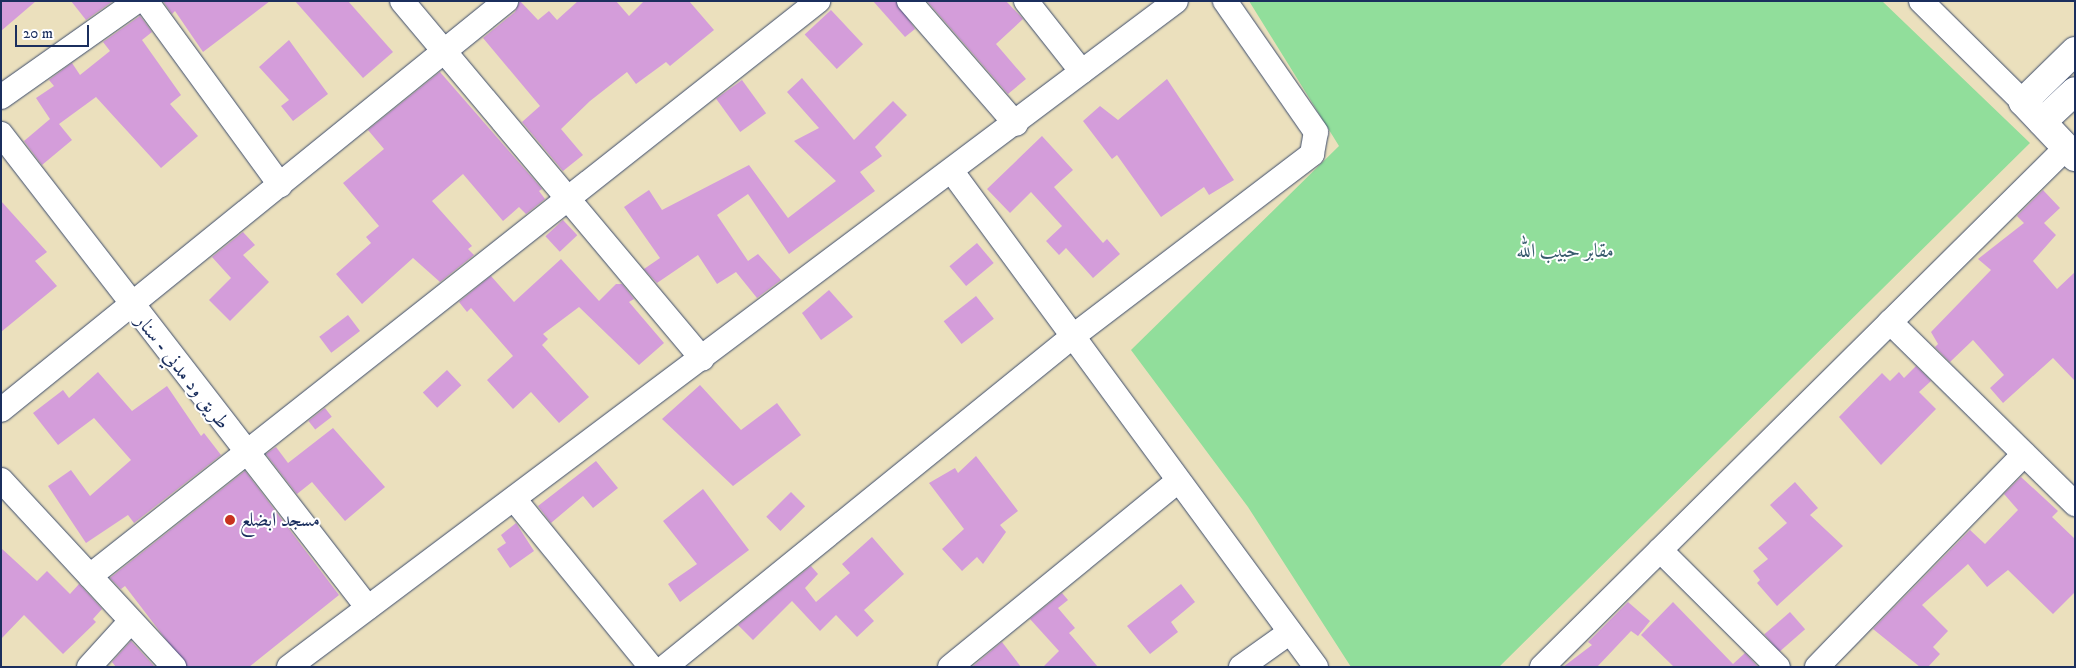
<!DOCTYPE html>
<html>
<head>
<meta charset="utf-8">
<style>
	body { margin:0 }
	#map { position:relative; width:2076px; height:668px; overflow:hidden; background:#ebe0bd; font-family:"IM FELL DW Pica",Amiri,serif }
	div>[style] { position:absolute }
	.green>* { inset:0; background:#91de9b }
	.building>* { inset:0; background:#d49dda; transform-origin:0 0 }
	.roads { filter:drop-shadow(0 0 1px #3a4a6c) drop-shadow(0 0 1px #3a4a6c) }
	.street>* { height:24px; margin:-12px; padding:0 12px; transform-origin:12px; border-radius:12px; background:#fff }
	.secondary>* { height:28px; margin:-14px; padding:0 14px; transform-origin:14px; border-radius:14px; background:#fff }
	.dots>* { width:14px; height:14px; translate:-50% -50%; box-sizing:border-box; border:2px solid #fff; border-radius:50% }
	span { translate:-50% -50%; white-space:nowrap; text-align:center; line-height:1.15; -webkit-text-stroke:4px #fff; paint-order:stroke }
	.park-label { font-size:20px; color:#385b6d }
	.street-label { font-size:20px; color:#1b2f5e }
	.poi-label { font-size:20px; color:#1b2f5e }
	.left { translate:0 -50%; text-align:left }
	.frame { position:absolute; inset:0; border:2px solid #1b2f5e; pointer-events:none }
	.scale { position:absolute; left:15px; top:25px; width:74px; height:22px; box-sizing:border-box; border:2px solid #1b2f5e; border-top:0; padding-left:6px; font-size:15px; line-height:18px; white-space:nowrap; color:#1b2f5e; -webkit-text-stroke:4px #fff; paint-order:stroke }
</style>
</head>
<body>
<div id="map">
	<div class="green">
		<i style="clip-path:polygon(1249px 1px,1882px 1px,2030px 143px,1499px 667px,1351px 667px,1248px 507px,1131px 350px,1339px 146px)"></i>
	</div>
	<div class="building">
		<i style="clip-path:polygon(1px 1px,36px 1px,1px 31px)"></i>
		<i style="clip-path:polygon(71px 1px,113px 1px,86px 20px)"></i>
		<i style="clip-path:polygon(163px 1px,270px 1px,203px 52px,175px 11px,172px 14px)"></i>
		<i style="clip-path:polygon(295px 1px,348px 1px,393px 52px,363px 78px)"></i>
		<i style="clip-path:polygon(520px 1px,538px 20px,549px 11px,557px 20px,578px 1px,616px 1px,629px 16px,644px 1px,689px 1px,714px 30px,670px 66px,666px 62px,636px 84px,627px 72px,590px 101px,561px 129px,583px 155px,563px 171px,522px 122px,540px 106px,483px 38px,515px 12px)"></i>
		<i style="clip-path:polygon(873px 1px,896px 1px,915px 29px,905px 37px)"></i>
		<i style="clip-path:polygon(927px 1px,1006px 1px,1023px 19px,996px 44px,1026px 79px,1008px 94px)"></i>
		<i style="left:831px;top:10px;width:47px;height:36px;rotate:47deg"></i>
		<i style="clip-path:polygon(140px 16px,152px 32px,142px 40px,181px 95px,170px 104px,198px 136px,161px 168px,96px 97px,59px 124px,72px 140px,42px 165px,24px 141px,50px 119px,36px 98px,54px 86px,49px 80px,72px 63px,80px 75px,110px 51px,103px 42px)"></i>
		<i style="clip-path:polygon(289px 40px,328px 94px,293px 121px,281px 106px,289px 100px,259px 67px)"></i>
		<i style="clip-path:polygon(440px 72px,542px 189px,539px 191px,545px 199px,526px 214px,519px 207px,503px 221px,463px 174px,432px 201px,472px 246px,468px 249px,474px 255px,440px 282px,413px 258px,362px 304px,336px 274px,371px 243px,366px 237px,379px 226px,343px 183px,384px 149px,368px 130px)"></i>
		<i style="clip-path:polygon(802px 78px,854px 140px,893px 101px,907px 115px,875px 147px,882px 156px,860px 172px,875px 191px,789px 254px,748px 194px,717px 215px,748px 261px,758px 254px,781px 280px,757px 298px,736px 272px,717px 284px,698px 255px,657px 283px,644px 269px,660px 258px,624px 207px,649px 190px,662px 210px,749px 165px,788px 218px,836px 181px,794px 141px,819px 128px,787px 92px)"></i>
		<i style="clip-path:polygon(1167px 79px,1234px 180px,1209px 195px,1204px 187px,1161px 217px,1117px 155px,1112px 159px,1083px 121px,1100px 106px,1118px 120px)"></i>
		<i style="left:742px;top:80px;width:41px;height:32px;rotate:54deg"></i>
		<i style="clip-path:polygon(1042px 136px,1073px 170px,1054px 187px,1103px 243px,1107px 239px,1120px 254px,1093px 278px,1066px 248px,1059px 255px,1046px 241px,1062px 226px,1031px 192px,1010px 213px,987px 189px)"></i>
		<i style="clip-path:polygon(2043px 190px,2060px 208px,2044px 223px,2056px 235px,2033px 261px,2057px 289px,2075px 272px,2075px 381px,2053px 358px,2003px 403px,1990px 388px,2004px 375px,1973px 340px,1950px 362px,1935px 347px,1938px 344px,1931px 332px,1991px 270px,1978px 259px,2024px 223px,2017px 216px)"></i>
		<i style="clip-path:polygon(1px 201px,47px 252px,35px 261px,57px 286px,1px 332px)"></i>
		<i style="left:563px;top:220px;width:21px;height:24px;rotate:47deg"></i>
		<i style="clip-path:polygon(243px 232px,255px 245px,243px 255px,269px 282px,230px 321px,209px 300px,231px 278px,212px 257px)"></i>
		<i style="left:977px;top:243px;width:26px;height:36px;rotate:50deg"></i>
		<i style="clip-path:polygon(561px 259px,599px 301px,616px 284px,622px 284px,634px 299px,629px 302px,664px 343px,639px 365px,579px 307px,543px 334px,548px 339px,542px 345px,589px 397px,559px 423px,531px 392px,513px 409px,487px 380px,513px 356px,471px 308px,467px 312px,459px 302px,491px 276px,514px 302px)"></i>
		<i style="clip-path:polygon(829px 290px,853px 317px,821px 340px,802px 313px)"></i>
		<i style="left:976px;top:296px;width:29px;height:41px;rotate:52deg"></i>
		<i style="left:348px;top:315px;width:20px;height:36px;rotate:53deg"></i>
		<i style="clip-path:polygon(1916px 366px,1931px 381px,1919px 392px,1936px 409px,1881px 465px,1839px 417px,1882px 373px,1890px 381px,1899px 372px,1904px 378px)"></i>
		<i style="left:447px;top:370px;width:21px;height:33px;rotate:47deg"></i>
		<i style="clip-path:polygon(98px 372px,132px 411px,167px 386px,201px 436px,204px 433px,221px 455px,134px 523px,128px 515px,86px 543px,48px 486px,71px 470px,90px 496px,131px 460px,94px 418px,58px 445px,33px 413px,63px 390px,69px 398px)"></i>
		<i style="clip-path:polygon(700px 385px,741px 430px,777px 403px,801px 435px,733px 486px,662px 419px)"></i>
		<i style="left:325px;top:408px;width:11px;height:21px;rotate:52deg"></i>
		<i style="clip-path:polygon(333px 428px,385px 487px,345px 521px,312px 482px,297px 494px,266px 454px,276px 447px,288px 463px)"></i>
		<i style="clip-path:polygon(976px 456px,1018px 511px,1000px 525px,1006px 532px,983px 564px,977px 557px,962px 571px,942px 549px,964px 529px,929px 483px,955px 468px,958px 473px)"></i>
		<i style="clip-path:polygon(596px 461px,618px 488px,593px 508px,583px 496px,551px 523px,538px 506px)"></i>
		<i style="clip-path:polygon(245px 471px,339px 595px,249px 667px,187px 667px,125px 586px,121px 589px,110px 578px)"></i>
		<i style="clip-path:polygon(2021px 477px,2058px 511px,2052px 517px,2075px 539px,2075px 592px,2053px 614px,2008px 570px,1987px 587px,1968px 564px,1922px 605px,1948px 631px,1933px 647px,1940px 654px,1928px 667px,1920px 667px,1873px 629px,1970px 530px,1985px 544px,2018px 510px,2004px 494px)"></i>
		<i style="clip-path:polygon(1795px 482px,1818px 508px,1810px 515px,1843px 546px,1777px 606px,1757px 583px,1760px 580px,1753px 571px,1768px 559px,1758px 548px,1787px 523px,1770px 505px)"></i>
		<i style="clip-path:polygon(703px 489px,749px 550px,680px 602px,668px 584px,697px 564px,663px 521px)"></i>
		<i style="left:791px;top:492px;width:20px;height:35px;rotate:45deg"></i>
		<i style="clip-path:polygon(516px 523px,534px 551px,510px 568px,497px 549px,506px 543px,501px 535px)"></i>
		<i style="clip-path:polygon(872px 537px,904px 574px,864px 610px,874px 621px,857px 637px,836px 615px,820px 631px,792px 601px,753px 640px,738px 625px,811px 566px,818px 574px,805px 588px,816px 602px,850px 573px,842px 564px)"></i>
		<i style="clip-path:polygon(1px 548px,37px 581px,47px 571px,70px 594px,79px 584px,102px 609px,93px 619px,96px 622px,63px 654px,24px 615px,1px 639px)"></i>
		<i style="clip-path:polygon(1181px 584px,1195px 602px,1171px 622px,1178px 632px,1150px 654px,1127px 626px)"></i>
		<i style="clip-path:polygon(1062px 593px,1068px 600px,1058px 608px,1075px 628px,1069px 633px,1098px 667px,1043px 667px,1059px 651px,1030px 619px)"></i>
		<i style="clip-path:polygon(1628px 602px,1650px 621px,1638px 636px,1631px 631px,1597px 667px,1563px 667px,1592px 645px,1588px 642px)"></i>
		<i style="clip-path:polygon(1673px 602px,1733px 664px,1745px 653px,1758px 667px,1674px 667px,1641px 635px)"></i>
		<i style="left:1790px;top:612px;width:23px;height:34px;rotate:49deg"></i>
		<i style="clip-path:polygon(131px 641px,155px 667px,116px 667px,112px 662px)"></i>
		<i style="clip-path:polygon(1002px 642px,1021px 667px,972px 667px)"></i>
	</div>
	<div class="roads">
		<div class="street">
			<i style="left:146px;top:1px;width:228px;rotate:53.9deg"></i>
			<i style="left:402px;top:1px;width:467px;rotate:50deg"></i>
			<i style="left:909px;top:1px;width:163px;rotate:49deg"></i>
			<i style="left:1026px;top:1px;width:90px;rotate:51.7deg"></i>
			<i style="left:1921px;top:1px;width:144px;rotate:44.7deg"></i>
			<i style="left:1px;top:97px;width:166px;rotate:-35.2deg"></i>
			<i style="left:1px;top:134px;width:599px;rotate:52.25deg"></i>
			<i style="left:953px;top:173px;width:613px;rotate:53.69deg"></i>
			<i style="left:1890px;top:322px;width:260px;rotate:44.5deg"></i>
			<i style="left:1px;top:410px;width:650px;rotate:-39deg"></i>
			<i style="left:1px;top:480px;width:255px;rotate:47.2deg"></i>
			<i style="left:514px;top:499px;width:217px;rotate:50.8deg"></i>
			<i style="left:1660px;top:550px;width:166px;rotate:44.8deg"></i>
			<i style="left:90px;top:576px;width:928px;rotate:-38.3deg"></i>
			<i style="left:89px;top:667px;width:62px;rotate:-47.6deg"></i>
			<i style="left:289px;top:667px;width:1109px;rotate:-36.9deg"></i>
			<i style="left:665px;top:667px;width:524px;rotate:-39.04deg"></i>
			<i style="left:1072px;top:337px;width:302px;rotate:-37.3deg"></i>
			<i style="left:1312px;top:154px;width:22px;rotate:-80deg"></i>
			<i style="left:1316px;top:132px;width:160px;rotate:-124.8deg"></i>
			<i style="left:950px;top:667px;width:293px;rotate:-39.2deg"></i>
			<i style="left:1241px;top:667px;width:60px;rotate:-35.5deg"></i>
			<i style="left:1542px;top:667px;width:738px;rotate:-44.73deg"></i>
			<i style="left:1817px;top:667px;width:297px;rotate:-45.8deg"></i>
		</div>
		<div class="secondary">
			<i style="left:2075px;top:51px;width:73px;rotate:135.6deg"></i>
			<i style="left:2023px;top:102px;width:76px;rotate:46.6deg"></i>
			<i style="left:2042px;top:122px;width:45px;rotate:-43.2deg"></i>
		</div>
	</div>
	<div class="dots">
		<i style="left:230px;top:520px;background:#c8321e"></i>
	</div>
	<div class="park-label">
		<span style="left:1565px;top:251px">مقابر حبيب الله</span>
	</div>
	<div class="street-label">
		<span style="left:182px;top:372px;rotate:52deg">طريق ود مدني - سنار</span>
	</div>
	<div class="poi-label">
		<span class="left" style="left:240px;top:520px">مسجد ابضلع</span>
	</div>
	<div class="frame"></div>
	<div class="scale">20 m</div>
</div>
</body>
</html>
